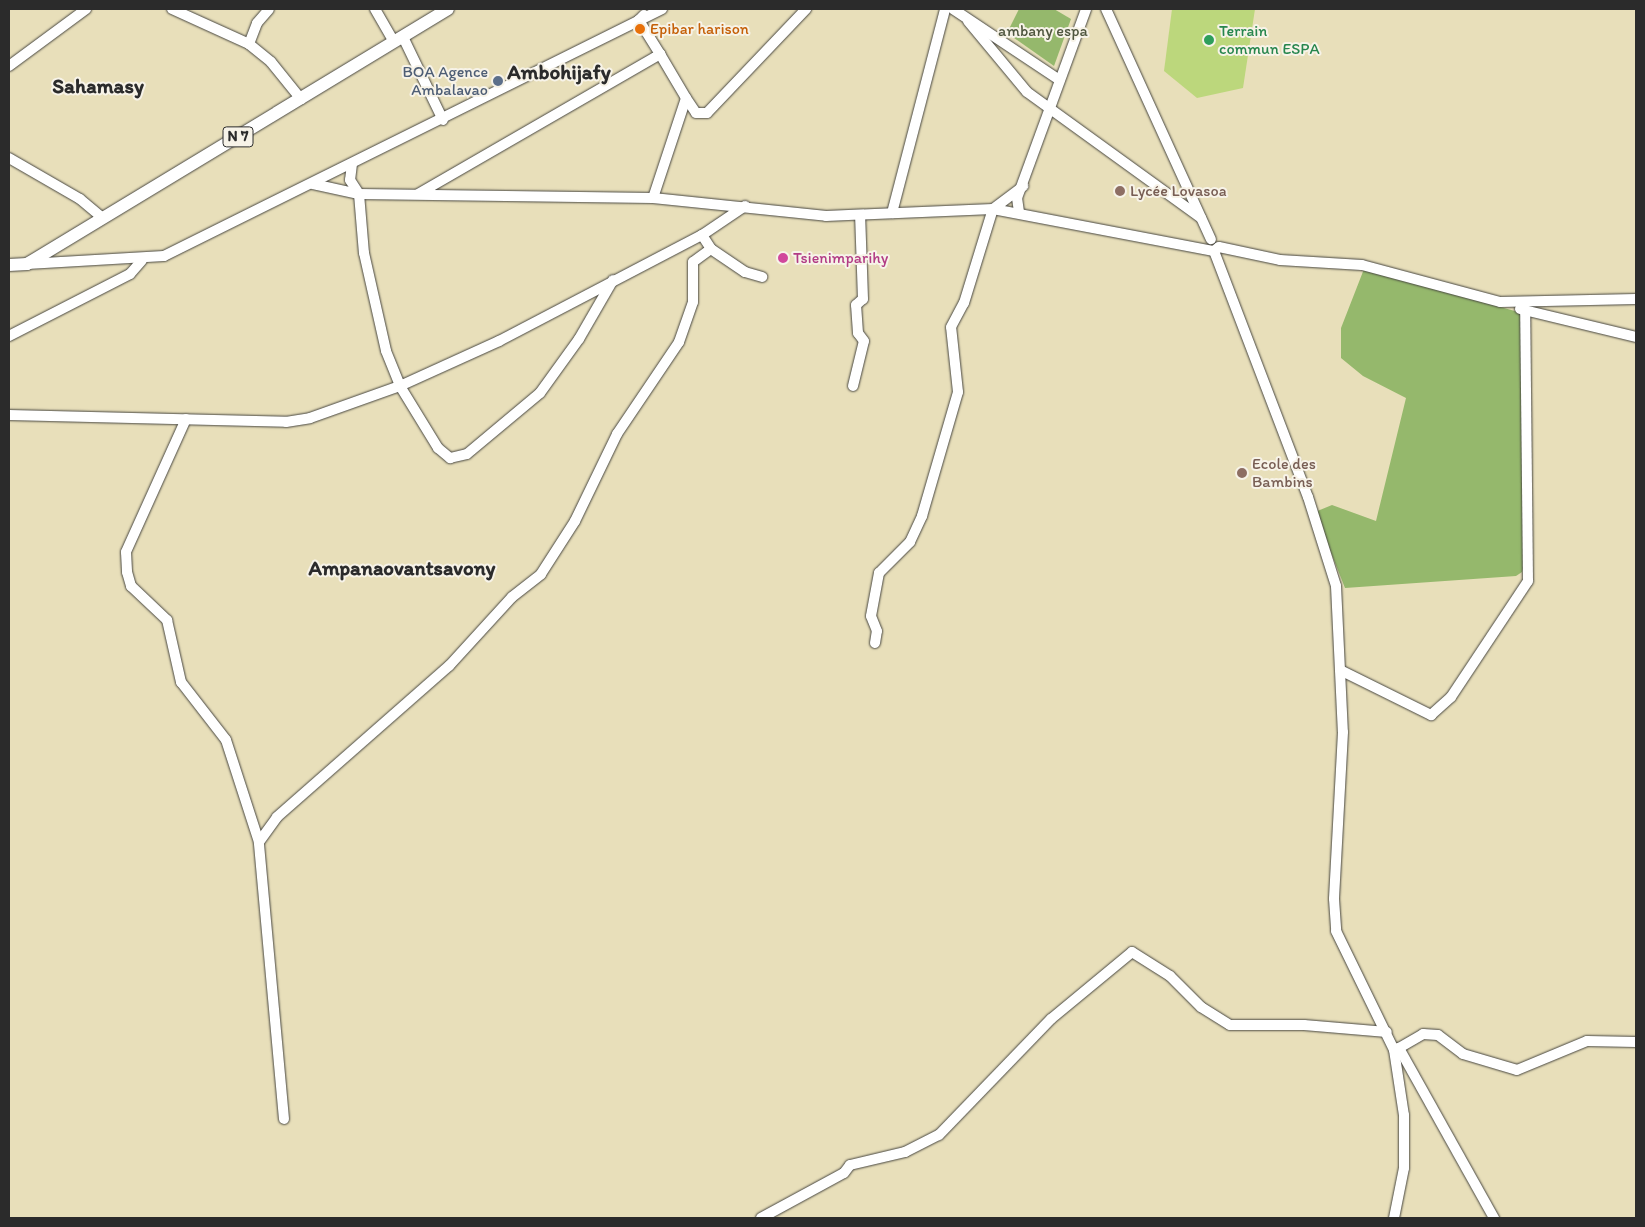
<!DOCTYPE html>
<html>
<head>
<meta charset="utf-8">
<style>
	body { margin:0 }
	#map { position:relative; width:1645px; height:1227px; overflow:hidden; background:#e8dfba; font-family:Itim,sans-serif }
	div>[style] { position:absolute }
	.green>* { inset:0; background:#bcd77c }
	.forest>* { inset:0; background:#95b86c }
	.roads { filter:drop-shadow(0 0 1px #474640) drop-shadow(0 0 1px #474640) }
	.minor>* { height:10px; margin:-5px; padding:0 5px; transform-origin:5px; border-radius:5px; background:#fff }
	.major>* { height:12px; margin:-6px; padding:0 6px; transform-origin:6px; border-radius:6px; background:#fff }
	.dots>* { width:14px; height:14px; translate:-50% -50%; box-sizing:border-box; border:2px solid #f7f3e8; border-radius:50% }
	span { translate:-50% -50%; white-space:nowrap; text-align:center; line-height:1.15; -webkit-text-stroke:4px #f7f3e8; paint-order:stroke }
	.shield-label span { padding:1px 4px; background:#f7f3e8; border:1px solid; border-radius:4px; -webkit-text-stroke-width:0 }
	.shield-label { font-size:15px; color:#2b2b2b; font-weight:700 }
	.food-label { font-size:16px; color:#c56008 }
	.left { translate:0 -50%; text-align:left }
	.park-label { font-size:16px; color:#4f563f }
	.leisure-label { font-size:16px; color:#27864d }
	.service-label { font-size:16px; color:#4e5e75 }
	.right { translate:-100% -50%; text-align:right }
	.education-label { font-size:16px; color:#785e54 }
	.hotel-label { font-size:16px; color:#b23c85 }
	.district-label { font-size:21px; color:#2b2b2b; font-weight:700 }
	.frame { position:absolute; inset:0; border:10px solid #2b2b2b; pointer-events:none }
</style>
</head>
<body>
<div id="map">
	<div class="green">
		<i style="clip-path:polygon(1172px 9px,1255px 9px,1243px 88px,1197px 98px,1164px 71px)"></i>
	</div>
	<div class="forest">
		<i style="clip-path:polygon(1019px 9px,1054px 9px,1071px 19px,1054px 66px,1007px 33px)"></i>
		<i style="clip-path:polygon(1364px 269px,1522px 313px,1525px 562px,1522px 572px,1516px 576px,1345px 588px,1315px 512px,1332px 505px,1376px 521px,1406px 398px,1363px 376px,1341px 358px,1341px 328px)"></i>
	</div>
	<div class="roads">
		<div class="minor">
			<i style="left:172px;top:9px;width:85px;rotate:24.4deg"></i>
			<i style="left:249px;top:44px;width:28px;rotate:39deg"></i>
			<i style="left:271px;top:62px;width:48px;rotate:51deg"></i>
			<i style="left:375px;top:9px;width:38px;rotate:60deg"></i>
			<i style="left:953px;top:9px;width:126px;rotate:33.7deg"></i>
			<i style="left:1106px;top:9px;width:253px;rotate:65.5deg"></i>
			<i style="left:968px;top:21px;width:92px;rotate:50.3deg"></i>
			<i style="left:1027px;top:92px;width:215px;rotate:35.9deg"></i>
			<i style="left:403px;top:37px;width:92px;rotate:64.3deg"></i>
			<i style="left:249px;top:44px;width:22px;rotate:-69deg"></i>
			<i style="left:257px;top:23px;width:18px;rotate:-49deg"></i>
			<i style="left:9px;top:66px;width:96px;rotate:-36.5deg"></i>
			<i style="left:686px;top:98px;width:18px;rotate:56deg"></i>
			<i style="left:696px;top:113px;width:11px"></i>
			<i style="left:707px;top:113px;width:144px;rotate:-46.4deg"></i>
			<i style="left:9px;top:158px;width:82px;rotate:30deg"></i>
			<i style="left:80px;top:199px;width:30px;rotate:40deg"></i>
			<i style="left:352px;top:164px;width:16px;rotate:97deg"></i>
			<i style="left:350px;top:180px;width:17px;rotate:57deg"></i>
			<i style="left:359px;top:194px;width:59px;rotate:85.2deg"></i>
			<i style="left:364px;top:253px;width:100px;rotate:77.3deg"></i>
			<i style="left:386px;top:351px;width:38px;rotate:68deg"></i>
			<i style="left:400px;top:386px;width:73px;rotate:58.5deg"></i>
			<i style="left:438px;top:448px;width:16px;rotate:40deg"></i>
			<i style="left:450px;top:458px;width:17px;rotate:-13deg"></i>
			<i style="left:467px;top:454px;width:95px;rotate:-39.9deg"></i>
			<i style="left:540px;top:393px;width:67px;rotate:-54.2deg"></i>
			<i style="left:579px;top:339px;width:68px;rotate:-60deg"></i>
			<i style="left:313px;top:184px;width:47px;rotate:12.3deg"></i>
			<i style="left:359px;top:194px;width:294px;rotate:0.8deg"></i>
			<i style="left:653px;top:198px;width:174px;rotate:5.9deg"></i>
			<i style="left:826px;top:216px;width:167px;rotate:-2.4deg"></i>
			<i style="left:993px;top:209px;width:225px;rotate:10.8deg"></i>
			<i style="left:418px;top:194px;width:280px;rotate:-30deg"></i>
			<i style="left:660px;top:54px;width:40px;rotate:-122deg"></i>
			<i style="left:639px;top:20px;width:7px;rotate:-45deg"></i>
			<i style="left:653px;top:198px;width:105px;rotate:-71.7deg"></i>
			<i style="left:686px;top:98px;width:51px;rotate:-120.6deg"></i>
			<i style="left:1019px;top:212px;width:14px;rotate:-98deg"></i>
			<i style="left:1017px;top:198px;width:201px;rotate:-69.9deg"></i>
			<i style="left:892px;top:213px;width:211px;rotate:-75.4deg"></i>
			<i style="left:702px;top:235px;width:17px;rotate:57deg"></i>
			<i style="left:711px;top:249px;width:41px;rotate:34.1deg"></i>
			<i style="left:745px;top:272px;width:18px;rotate:16deg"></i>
			<i style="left:1214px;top:251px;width:263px;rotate:69.1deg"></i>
			<i style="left:1308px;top:497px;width:93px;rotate:72.5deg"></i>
			<i style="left:1336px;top:586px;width:146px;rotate:87.3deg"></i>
			<i style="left:1343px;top:732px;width:167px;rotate:93.1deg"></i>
			<i style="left:1334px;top:899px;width:32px;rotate:86deg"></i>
			<i style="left:1336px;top:931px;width:132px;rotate:64deg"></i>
			<i style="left:1394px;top:1050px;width:66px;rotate:81.3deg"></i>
			<i style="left:1404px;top:1115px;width:53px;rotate:90deg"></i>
			<i style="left:1404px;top:1168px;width:51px;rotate:101.3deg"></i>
			<i style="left:1214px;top:251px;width:6px;rotate:-39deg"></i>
			<i style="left:1219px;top:247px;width:62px;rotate:12deg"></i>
			<i style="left:1280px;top:260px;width:82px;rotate:3.5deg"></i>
			<i style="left:1362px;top:265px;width:143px;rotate:15deg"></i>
			<i style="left:1500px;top:302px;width:136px;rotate:-1.3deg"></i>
			<i style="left:27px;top:264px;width:137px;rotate:-3.3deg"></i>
			<i style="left:164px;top:256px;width:556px;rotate:-26.38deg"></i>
			<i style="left:1520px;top:309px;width:119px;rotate:13.6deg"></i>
			<i style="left:9px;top:336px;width:136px;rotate:-27.1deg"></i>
			<i style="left:130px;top:274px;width:18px;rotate:-49deg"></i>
			<i style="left:853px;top:386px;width:46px;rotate:-76.3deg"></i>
			<i style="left:864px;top:341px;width:10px;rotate:-127deg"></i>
			<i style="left:858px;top:333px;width:28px;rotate:-94deg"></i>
			<i style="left:856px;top:305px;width:9px;rotate:-41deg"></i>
			<i style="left:863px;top:299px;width:84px;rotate:-92deg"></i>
			<i style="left:9px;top:415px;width:277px;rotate:1.4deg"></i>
			<i style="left:286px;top:422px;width:24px;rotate:-9deg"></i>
			<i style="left:310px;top:418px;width:96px;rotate:-19.6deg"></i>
			<i style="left:400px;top:386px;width:109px;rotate:-24.4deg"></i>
			<i style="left:499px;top:341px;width:229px;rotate:-27.6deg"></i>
			<i style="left:702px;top:235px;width:52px;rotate:-34deg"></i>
			<i style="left:186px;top:419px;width:146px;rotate:114.3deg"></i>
			<i style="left:126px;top:552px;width:20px;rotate:87deg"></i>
			<i style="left:127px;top:572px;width:15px;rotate:74deg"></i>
			<i style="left:131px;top:586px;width:50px;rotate:43.4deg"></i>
			<i style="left:167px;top:620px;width:64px;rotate:77.3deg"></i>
			<i style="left:181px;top:682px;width:73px;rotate:52.2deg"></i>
			<i style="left:226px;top:740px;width:107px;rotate:72.1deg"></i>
			<i style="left:875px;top:643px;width:12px;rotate:-81deg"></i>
			<i style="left:877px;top:631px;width:16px;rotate:-112deg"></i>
			<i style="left:871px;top:616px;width:44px;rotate:-79.5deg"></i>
			<i style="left:879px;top:573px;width:44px;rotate:-45deg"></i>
			<i style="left:910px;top:542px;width:29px;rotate:-65deg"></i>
			<i style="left:922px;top:516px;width:129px;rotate:-73.8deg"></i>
			<i style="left:958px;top:392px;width:65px;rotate:-96.1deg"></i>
			<i style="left:951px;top:327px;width:27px;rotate:-62deg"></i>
			<i style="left:964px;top:303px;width:98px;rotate:-72.9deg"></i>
			<i style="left:993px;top:209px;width:38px;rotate:-37deg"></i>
			<i style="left:1340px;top:670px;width:102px;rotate:26.3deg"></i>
			<i style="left:1431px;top:715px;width:27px;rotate:-42deg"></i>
			<i style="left:1451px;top:697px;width:139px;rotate:-56.4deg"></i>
			<i style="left:1528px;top:581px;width:271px;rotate:-90.6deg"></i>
			<i style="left:1399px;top:1048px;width:28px;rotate:-30deg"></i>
			<i style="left:1423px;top:1034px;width:15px;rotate:4deg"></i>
			<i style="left:1438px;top:1035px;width:31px;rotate:37deg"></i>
			<i style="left:1463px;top:1054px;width:56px;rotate:16.5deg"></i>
			<i style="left:1517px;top:1070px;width:76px;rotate:-22.5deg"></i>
			<i style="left:1587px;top:1041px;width:49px;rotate:1.2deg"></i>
			<i style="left:1394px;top:1050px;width:5px;rotate:-22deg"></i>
			<i style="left:1399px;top:1048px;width:195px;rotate:60.8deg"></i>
			<i style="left:284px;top:1119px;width:278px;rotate:-95.2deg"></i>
			<i style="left:259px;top:842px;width:31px;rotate:-54deg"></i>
			<i style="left:277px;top:817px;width:229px;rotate:-41.3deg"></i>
			<i style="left:449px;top:666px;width:93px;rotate:-47.6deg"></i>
			<i style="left:512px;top:597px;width:37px;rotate:-38deg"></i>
			<i style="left:541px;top:574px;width:63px;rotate:-57.3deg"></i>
			<i style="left:575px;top:521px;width:97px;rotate:-64.2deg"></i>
			<i style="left:617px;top:434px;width:111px;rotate:-56deg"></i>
			<i style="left:679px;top:342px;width:42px;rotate:-70.7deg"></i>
			<i style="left:693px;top:302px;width:40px;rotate:-90deg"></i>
			<i style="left:693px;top:262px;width:22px;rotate:-36deg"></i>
			<i style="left:761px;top:1218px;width:94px;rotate:-28.5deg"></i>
			<i style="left:844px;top:1173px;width:10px;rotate:-53deg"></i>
			<i style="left:850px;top:1165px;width:57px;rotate:-13.3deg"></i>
			<i style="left:905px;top:1152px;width:38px;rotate:-27deg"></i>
			<i style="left:939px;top:1135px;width:161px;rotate:-46deg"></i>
			<i style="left:1051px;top:1019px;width:105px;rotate:-39.6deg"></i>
			<i style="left:1132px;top:952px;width:45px;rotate:32.3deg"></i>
			<i style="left:1170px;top:976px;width:44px;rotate:45deg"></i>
			<i style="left:1201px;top:1007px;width:34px;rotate:32deg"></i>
			<i style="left:1230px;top:1025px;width:74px"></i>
			<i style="left:1304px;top:1025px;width:83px;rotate:4.8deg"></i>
		</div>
		<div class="major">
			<i style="left:9px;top:265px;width:18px;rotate:-3deg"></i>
			<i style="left:27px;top:264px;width:492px;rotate:-31.2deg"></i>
		</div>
	</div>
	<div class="dots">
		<i style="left:640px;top:29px;background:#e8710a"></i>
		<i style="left:1209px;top:40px;background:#2e9e5b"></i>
		<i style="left:498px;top:81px;background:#5c6f8a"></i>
		<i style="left:1120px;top:191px;background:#8d6e63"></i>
		<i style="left:783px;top:258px;background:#d1479c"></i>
		<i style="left:1242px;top:473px;background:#8d6e63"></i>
	</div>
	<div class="shield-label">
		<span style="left:238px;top:137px">N 7</span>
	</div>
	<div class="food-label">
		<span class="left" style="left:650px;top:29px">Epibar harison</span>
	</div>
	<div class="park-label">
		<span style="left:1043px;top:31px">ambany espa</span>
	</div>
	<div class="leisure-label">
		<span class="left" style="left:1219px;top:40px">Terrain<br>commun ESPA</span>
	</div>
	<div class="service-label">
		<span class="right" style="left:488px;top:81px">BOA Agence<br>Ambalavao</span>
	</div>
	<div class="education-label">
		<span class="left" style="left:1130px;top:191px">Lycée Lovasoa</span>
		<span class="left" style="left:1252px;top:473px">Ecole des<br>Bambins</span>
	</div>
	<div class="hotel-label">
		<span class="left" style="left:793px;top:258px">Tsienimparihy</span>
	</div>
	<div class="district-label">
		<span style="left:559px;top:72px">Ambohijafy</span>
		<span style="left:98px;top:86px">Sahamasy</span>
		<span style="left:402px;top:568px">Ampanaovantsavony</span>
	</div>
	<div class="frame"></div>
</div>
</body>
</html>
